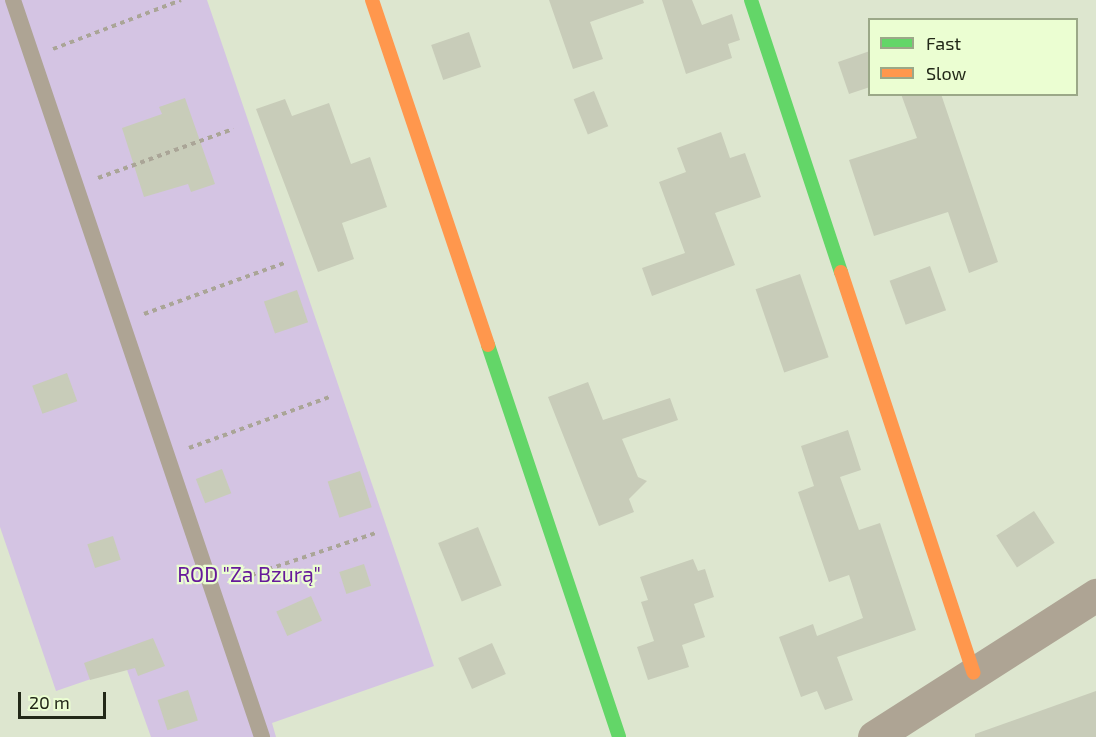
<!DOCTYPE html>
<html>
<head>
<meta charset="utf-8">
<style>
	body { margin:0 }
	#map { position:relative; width:1096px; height:737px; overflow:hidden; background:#dde6cf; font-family:"Exo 2",sans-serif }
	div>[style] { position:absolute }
	.green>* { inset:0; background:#d4c4e3 }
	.building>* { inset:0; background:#c8ccb9; transform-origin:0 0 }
	.path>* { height:4px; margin-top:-2px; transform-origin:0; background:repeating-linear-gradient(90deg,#aaa597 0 4.5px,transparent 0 9px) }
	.lane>* { height:16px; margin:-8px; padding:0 8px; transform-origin:8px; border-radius:8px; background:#aea494 }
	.street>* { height:33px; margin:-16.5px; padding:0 16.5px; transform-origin:16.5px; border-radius:16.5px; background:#aea494 }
	.fast>* { height:14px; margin:-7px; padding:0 7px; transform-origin:7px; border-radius:7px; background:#63d668 }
	.slow>* { height:14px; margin:-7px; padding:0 7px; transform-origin:7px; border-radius:7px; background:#ff974d }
	span { translate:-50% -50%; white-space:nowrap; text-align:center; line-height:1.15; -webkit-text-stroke:4.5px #ebfed2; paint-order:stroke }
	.park-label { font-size:21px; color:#661a9a }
	.legend { position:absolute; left:868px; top:18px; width:210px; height:78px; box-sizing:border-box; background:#ebfed2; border:2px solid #9ba888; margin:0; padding:8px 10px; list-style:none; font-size:18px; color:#222818 }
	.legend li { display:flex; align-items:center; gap:12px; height:30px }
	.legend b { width:30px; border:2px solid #9ba888 }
	.scale { position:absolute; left:18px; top:692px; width:88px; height:27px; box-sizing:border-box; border:3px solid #222818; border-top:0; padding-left:8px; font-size:18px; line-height:21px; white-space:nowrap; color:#222818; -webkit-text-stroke:4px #ebfed2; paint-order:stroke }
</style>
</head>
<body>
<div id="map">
	<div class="green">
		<i style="clip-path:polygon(0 0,207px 0,434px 666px,272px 723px,276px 737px,151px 737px,126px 667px,56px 691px,0 527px)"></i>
	</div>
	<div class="building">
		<i style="clip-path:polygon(549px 0,643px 0,644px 3px,590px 22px,603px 59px,573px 69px)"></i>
		<i style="clip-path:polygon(662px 0,692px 0,702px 25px,732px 14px,740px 40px,728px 44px,732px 58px,686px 74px)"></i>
		<i style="left:469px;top:32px;width:37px;height:40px;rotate:71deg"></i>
		<i style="clip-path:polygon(870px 51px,870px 87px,849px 94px,838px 62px)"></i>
		<i style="left:594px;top:91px;width:38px;height:22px;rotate:68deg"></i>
		<i style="clip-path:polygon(901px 94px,941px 94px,998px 262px,969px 273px,948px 212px,874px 236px,849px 160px,917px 138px)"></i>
		<i style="clip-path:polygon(185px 98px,215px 184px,191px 192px,188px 184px,144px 197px,122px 128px,162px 114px,159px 107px)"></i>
		<i style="clip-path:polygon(285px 99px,292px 116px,329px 103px,351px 164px,370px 157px,387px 207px,342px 223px,354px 259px,318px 272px,256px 109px)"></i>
		<i style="clip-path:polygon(721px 132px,730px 158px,745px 153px,761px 197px,715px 213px,735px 265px,652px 296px,642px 268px,685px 253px,659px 182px,686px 172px,677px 148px)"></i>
		<i style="left:930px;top:266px;width:47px;height:43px;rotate:70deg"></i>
		<i style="left:800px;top:274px;width:88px;height:47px;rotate:71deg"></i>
		<i style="left:297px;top:290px;width:34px;height:35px;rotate:71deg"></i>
		<i style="left:67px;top:373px;width:30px;height:37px;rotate:70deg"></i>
		<i style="clip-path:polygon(588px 382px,603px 420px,670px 398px,678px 420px,622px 439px,638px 477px,647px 481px,629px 499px,634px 512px,599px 526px,548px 397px)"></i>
		<i style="clip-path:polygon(848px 430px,861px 470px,840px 477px,859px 530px,880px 523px,916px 630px,837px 657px,853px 700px,825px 710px,817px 691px,801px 697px,779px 637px,813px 624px,817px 636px,863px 618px,849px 575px,829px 582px,798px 492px,814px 486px,801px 446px)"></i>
		<i style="left:222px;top:469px;width:26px;height:28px;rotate:69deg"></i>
		<i style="left:360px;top:471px;width:38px;height:34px;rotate:72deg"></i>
		<i style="left:1034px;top:511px;width:38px;height:45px;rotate:57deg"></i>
		<i style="left:478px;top:527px;width:63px;height:43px;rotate:68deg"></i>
		<i style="left:113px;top:536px;width:25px;height:27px;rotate:72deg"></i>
		<i style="clip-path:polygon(693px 559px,698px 571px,705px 569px,714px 597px,694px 604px,705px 637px,682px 645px,689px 667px,648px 680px,637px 647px,654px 641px,641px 602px,648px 600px,640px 577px)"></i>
		<i style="left:364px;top:564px;width:23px;height:26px;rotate:72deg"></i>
		<i style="left:311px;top:596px;width:27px;height:38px;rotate:66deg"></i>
		<i style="clip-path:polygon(153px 638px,165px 666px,138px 676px,135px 668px,90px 680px,84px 663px)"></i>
		<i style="left:492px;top:643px;width:34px;height:37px;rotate:66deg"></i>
		<i style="left:188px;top:690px;width:32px;height:32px;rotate:72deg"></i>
		<i style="clip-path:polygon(1096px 691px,1096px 737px,975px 737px,975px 734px)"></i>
	</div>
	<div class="path">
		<i style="left:53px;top:49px;width:137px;rotate:-20.9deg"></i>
		<i style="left:98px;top:178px;width:144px;rotate:-19.9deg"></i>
		<i style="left:144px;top:314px;width:152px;rotate:-20deg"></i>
		<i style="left:189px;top:448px;width:152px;rotate:-20deg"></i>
		<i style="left:234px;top:581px;width:150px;rotate:-18.7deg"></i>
	</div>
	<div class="lane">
		<i style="left:13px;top:0;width:778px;rotate:71.33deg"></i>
	</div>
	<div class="street">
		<i style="left:874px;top:737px;width:264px;rotate:-32.6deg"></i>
	</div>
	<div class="fast">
		<i style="left:751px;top:0;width:287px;rotate:71.7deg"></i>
		<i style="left:488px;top:345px;width:413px;rotate:71.5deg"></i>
	</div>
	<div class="slow">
		<i style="left:372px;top:0;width:364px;rotate:71.4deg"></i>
		<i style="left:841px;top:272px;width:422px;rotate:71.7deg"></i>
	</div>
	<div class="park-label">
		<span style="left:249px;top:574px">ROD "Za Bzurą"</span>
	</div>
	<ul class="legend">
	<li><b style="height:8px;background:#63d668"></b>Fast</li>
	<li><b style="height:8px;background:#ff974d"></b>Slow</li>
	</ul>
	<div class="scale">20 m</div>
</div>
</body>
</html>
